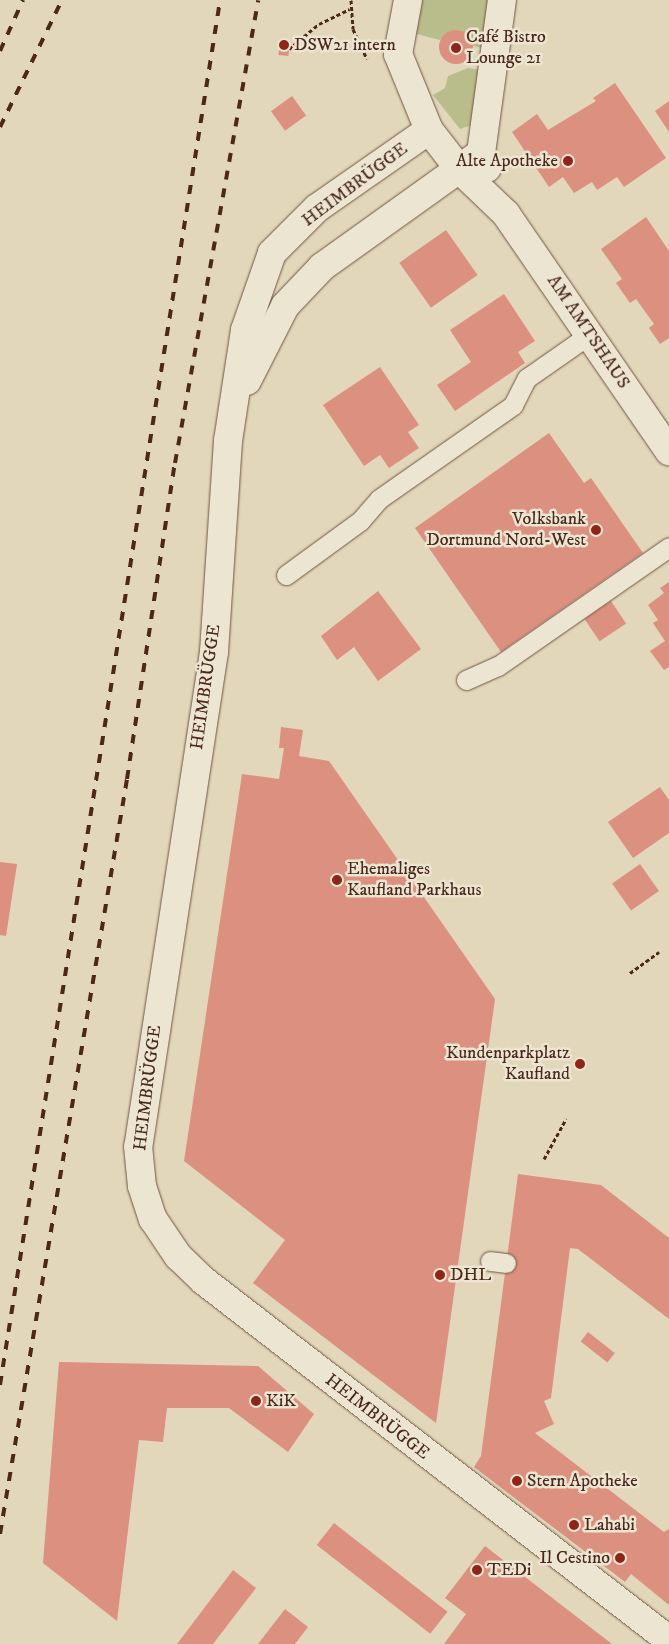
<!DOCTYPE html>
<html>
<head>
<meta charset="utf-8">
<style>
	body { margin:0 }
	#map { position:relative; width:669px; height:1644px; overflow:hidden; background:#e2d7ba; font-family:"IM FELL DW Pica",serif }
	div>[style] { position:absolute }
	.green>* { inset:0; background:#b9bd8b }
	.building>* { inset:0; background:#dc9080; transform-origin:0 0 }
	.round { border-radius:50% }
	.path>* { height:3px; margin-top:-1.5px; transform-origin:0; background:repeating-linear-gradient(90deg,#4b281a 0 4px,transparent 0 6.5px) }
	.roads { filter:drop-shadow(0 0 1px #715442) drop-shadow(0 0 1px #715442) }
	.lane>* { height:19px; margin:-9.5px; padding:0 9.5px; transform-origin:9.5px; border-radius:9.5px; background:#ece5d2 }
	.street>* { height:28px; margin:-14px; padding:0 14px; transform-origin:14px; border-radius:14px; background:#ece5d2 }
	.rail>* { height:4px; margin-top:-2px; transform-origin:0; background:repeating-linear-gradient(90deg,#4b281a 0 9px,transparent 0 18px) }
	.dots>* { width:14px; height:14px; translate:-50% -50%; box-sizing:border-box; border:2px solid #ece5d2; border-radius:50% }
	span { translate:-50% -50%; white-space:nowrap; text-align:center; line-height:1.15; -webkit-text-stroke:5px #ece5d2; paint-order:stroke }
	.poi-label { font-size:18px; color:#4b281a }
	.left { translate:0 -50%; text-align:left }
	.right { translate:-100% -50%; text-align:right }
	.street-label { font-size:18px; color:#4b281a }
</style>
</head>
<body>
<div id="map">
	<div class="green">
		<i style="clip-path:polygon(420px 0,489px 0,482px 48px,473px 46px,460px 30px,450px 31px,440px 40px,413px 33px)"></i>
		<i style="clip-path:polygon(468px 68px,481px 70px,472px 125px,460px 129px,433px 95px,445px 88px,448px 76px)"></i>
	</div>
	<div class="building">
		<i class="round" style="left:439px;top:30px;width:34px;height:34px"></i>
		<i style="left:280px;top:40px;width:10px;height:15px;rotate:6deg"></i>
		<i style="clip-path:polygon(615px 83px,666px 158px,624px 187px,617px 177px,597px 190px,592px 182px,574px 193px,563px 177px,549px 187px,512px 132px,537px 114px,548px 130px,596px 101px,593px 98px)"></i>
		<i style="left:292px;top:96px;width:24px;height:26px;rotate:54deg"></i>
		<i style="clip-path:polygon(669px 101px,669px 132px,655px 111px)"></i>
		<i style="clip-path:polygon(646px 217px,669px 251px,669px 338px,660px 344px,649px 328px,654px 324px,636px 299px,630px 303px,616px 283px,622px 279px,601px 249px)"></i>
		<i style="left:446px;top:230px;width:55px;height:57px;rotate:55deg"></i>
		<i style="clip-path:polygon(504px 294px,535px 341px,518px 352px,525px 363px,455px 411px,437px 385px,471px 362px,450px 330px)"></i>
		<i style="clip-path:polygon(380px 367px,419px 425px,408px 432px,419px 448px,389px 468px,380px 455px,364px 466px,323px 405px)"></i>
		<i style="clip-path:polygon(549px 433px,584px 483px,591px 478px,643px 553px,501px 652px,415px 528px)"></i>
		<i style="clip-path:polygon(669px 582px,669px 667px,664px 670px,650px 651px,665px 641px,653px 623px,658px 620px,648px 605px,664px 593px,660px 588px)"></i>
		<i style="clip-path:polygon(378px 591px,421px 649px,378px 681px,354px 647px,337px 660px,321px 636px)"></i>
		<i style="left:611px;top:601px;width:27px;height:32px;rotate:56deg"></i>
		<i style="clip-path:polygon(281px 727px,303px 730px,299px 756px,329px 761px,495px 999px,436px 1423px,253px 1283px,285px 1240px,184px 1161px,242px 774px,279px 779px,284px 748px,279px 748px)"></i>
		<i style="clip-path:polygon(660px 787px,669px 800px,669px 833px,633px 858px,608px 822px)"></i>
		<i style="clip-path:polygon(0 862px,17px 864px,6px 936px,0 935px)"></i>
		<i style="left:640px;top:864px;width:33px;height:34px;rotate:55deg"></i>
		<i style="clip-path:polygon(518px 1174px,601px 1185px,669px 1238px,669px 1319px,578px 1249px,570px 1248px,551px 1398px,544px 1401px,554px 1424px,535px 1433px,664px 1532px,669px 1529px,669px 1605px,631px 1574px,625px 1582px,474px 1467px,481px 1456px)"></i>
		<i style="left:588px;top:1332px;width:34px;height:12px;rotate:38deg"></i>
		<i style="clip-path:polygon(59px 1362px,258px 1366px,314px 1414px,288px 1452px,229px 1408px,167px 1408px,163px 1442px,139px 1440px,117px 1621px,43px 1563px)"></i>
		<i style="left:334px;top:1523px;width:144px;height:28px;rotate:38deg"></i>
		<i style="clip-path:polygon(485px 1546px,564px 1607px,612px 1644px,444px 1644px,466px 1614px,445px 1598px)"></i>
		<i style="clip-path:polygon(233px 1570px,256px 1588px,213px 1644px,177px 1644px)"></i>
		<i style="clip-path:polygon(285px 1609px,308px 1627px,295px 1644px,258px 1644px)"></i>
	</div>
	<div class="path">
		<i style="left:351px;top:0;width:29px;rotate:86deg"></i>
		<i style="left:353px;top:29px;width:33px;rotate:65deg"></i>
		<i style="left:289px;top:49px;width:39px;rotate:-40deg"></i>
		<i style="left:319px;top:24px;width:34px;rotate:-26deg"></i>
		<i style="left:630px;top:973px;width:36px;rotate:-36deg"></i>
		<i style="left:544px;top:1159px;width:46px;rotate:-61.2deg"></i>
	</div>
	<div class="roads">
		<div class="lane">
			<i style="left:286px;top:575px;width:92px;rotate:-36.1deg"></i>
			<i style="left:360px;top:521px;width:29px;rotate:-49deg"></i>
			<i style="left:379px;top:499px;width:164px;rotate:-35deg"></i>
			<i style="left:513px;top:405px;width:30px;rotate:-63deg"></i>
			<i style="left:527px;top:378px;width:77px;rotate:-34.9deg"></i>
			<i style="left:466px;top:680px;width:35px;rotate:-24deg"></i>
			<i style="left:498px;top:666px;width:208px;rotate:-34.8deg"></i>
			<i style="left:490px;top:1261px;width:16px;rotate:7deg"></i>
		</div>
		<div class="street">
			<i style="left:408px;top:0;width:55px;rotate:100.5deg"></i>
			<i style="left:398px;top:54px;width:82px;rotate:67.8deg"></i>
			<i style="left:429px;top:130px;width:51px;rotate:52.2deg"></i>
			<i style="left:460px;top:170px;width:64px;rotate:43.7deg"></i>
			<i style="left:506px;top:214px;width:288px;rotate:55.5deg"></i>
			<i style="left:429px;top:130px;width:136px;rotate:145.1deg"></i>
			<i style="left:317px;top:208px;width:64px;rotate:135deg"></i>
			<i style="left:272px;top:253px;width:82px;rotate:109.3deg"></i>
			<i style="left:245px;top:330px;width:112px;rotate:98.7deg"></i>
			<i style="left:228px;top:441px;width:211px;rotate:93.8deg"></i>
			<i style="left:214px;top:652px;width:500px;rotate:98.7deg"></i>
			<i style="left:138px;top:1146px;width:40px;rotate:84.3deg"></i>
			<i style="left:142px;top:1186px;width:35px;rotate:72deg"></i>
			<i style="left:153px;top:1219px;width:45px;rotate:56deg"></i>
			<i style="left:178px;top:1256px;width:36px;rotate:44deg"></i>
			<i style="left:204px;top:1281px;width:587px;rotate:37.67deg"></i>
			<i style="left:487px;top:168px;width:16px;rotate:-112deg"></i>
			<i style="left:481px;top:153px;width:154px;rotate:-82.2deg"></i>
			<i style="left:247px;top:381px;width:84px;rotate:-63.1deg"></i>
			<i style="left:285px;top:306px;width:54px;rotate:-46.5deg"></i>
			<i style="left:322px;top:267px;width:196px;rotate:-35.6deg"></i>
		</div>
	</div>
	<div class="rail">
		<i style="left:0;top:51px;width:56px;rotate:-65.7deg"></i>
		<i style="left:0;top:127px;width:141px;rotate:-64deg"></i>
		<i style="left:0;top:1385px;width:1402px;rotate:-80.97deg"></i>
		<i style="left:0;top:1534px;width:766px;rotate:-80.45deg"></i>
		<i style="left:127px;top:779px;width:320px;rotate:-81.4deg"></i>
		<i style="left:175px;top:463px;width:470px;rotate:-79.8deg"></i>
	</div>
	<div class="dots">
		<i style="left:284px;top:45px;background:#8f2418"></i>
		<i style="left:456px;top:48px;background:#8f2418"></i>
		<i style="left:568px;top:161px;background:#8f2418"></i>
		<i style="left:596px;top:530px;background:#8f2418"></i>
		<i style="left:337px;top:880px;background:#8f2418"></i>
		<i style="left:580px;top:1064px;background:#8f2418"></i>
		<i style="left:440px;top:1275px;background:#8f2418"></i>
		<i style="left:256px;top:1401px;background:#8f2418"></i>
		<i style="left:517px;top:1481px;background:#8f2418"></i>
		<i style="left:574px;top:1525px;background:#8f2418"></i>
		<i style="left:620px;top:1558px;background:#8f2418"></i>
		<i style="left:477px;top:1570px;background:#8f2418"></i>
	</div>
	<div class="poi-label">
		<span class="left" style="left:466px;top:48px">Café Bistro<br>Lounge 21</span>
		<span class="left" style="left:294px;top:45px">DSW21 intern</span>
		<span class="right" style="left:558px;top:161px">Alte Apotheke</span>
		<span class="right" style="left:586px;top:530px">Volksbank<br>Dortmund Nord-West</span>
		<span class="left" style="left:347px;top:880px">Ehemaliges<br>Kaufland Parkhaus</span>
		<span class="right" style="left:570px;top:1064px">Kundenparkplatz<br>Kaufland</span>
		<span class="left" style="left:450px;top:1275px">DHL</span>
		<span class="left" style="left:266px;top:1401px">KiK</span>
		<span class="left" style="left:527px;top:1481px">Stern Apotheke</span>
		<span class="left" style="left:584px;top:1525px">Lahabi</span>
		<span class="right" style="left:610px;top:1558px">Il Cestino</span>
		<span class="left" style="left:487px;top:1570px">TEDi</span>
	</div>
	<div class="street-label">
		<span style="left:355px;top:185px;rotate:-37deg">HEIMBRÜGGE</span>
		<span style="left:588px;top:332px;rotate:56deg">AM AMTSHAUS</span>
		<span style="left:206px;top:687px;rotate:-82deg">HEIMBRÜGGE</span>
		<span style="left:148px;top:1088px;rotate:-83deg">HEIMBRÜGGE</span>
		<span style="left:377px;top:1417px;rotate:38deg">HEIMBRÜGGE</span>
	</div>
</div>
</body>
</html>
